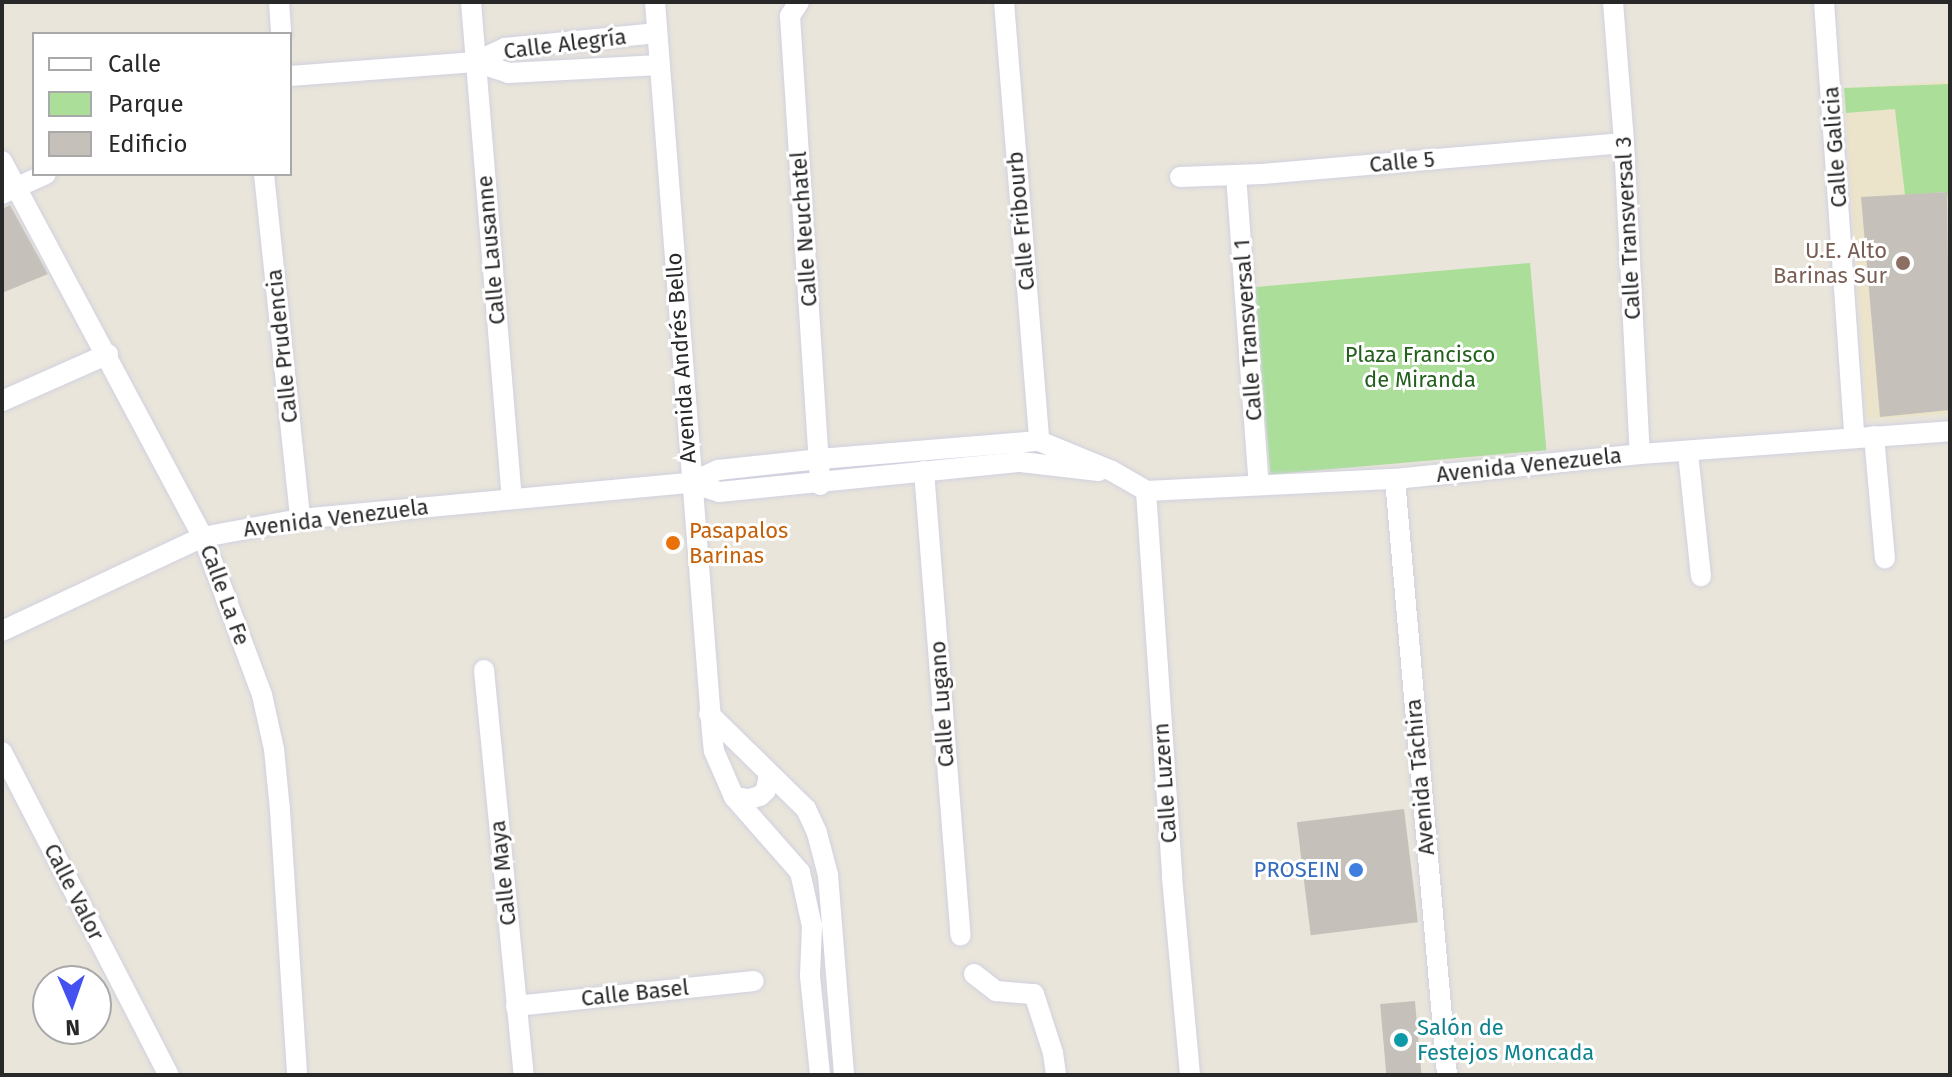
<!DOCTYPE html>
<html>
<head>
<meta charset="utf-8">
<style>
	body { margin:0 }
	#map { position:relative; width:1952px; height:1077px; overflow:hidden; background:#eae5da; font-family:"Fira Sans",sans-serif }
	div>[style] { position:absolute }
	.education>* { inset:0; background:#ebe4ca }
	.green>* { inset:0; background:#aade99; transform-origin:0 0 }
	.building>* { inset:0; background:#c5c1ba; transform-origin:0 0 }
	.roads { filter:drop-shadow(0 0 2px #d0d1e0) drop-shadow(0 0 2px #d0d1e0) }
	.minor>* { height:20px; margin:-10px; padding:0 10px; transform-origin:10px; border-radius:10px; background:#fff }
	.dots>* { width:22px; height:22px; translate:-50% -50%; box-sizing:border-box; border:4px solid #fff; border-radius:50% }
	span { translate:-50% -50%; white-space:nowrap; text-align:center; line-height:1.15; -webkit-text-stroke:6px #fff; paint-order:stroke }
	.street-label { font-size:22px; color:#282828 }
	.education-label { font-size:22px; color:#785e54 }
	.right { translate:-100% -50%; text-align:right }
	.park-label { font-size:22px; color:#24601d }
	.food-label { font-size:22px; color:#c56008 }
	.left { translate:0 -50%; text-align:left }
	.shop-label { font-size:22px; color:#366cbe }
	.culture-label { font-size:22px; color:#0d838f }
	.frame { position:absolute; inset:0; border:4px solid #282828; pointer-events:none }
	.legend { position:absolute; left:32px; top:32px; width:260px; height:144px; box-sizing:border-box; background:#fff; border:2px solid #a9a9a9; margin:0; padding:10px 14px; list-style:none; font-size:24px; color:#282828 }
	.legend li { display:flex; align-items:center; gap:16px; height:40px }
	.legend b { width:40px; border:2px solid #a9a9a9 }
	.north { position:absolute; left:32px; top:965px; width:80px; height:80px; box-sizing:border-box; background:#fff; border:2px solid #a9a9a9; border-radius:50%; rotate:178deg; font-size:22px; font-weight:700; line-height:32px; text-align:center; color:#282828 }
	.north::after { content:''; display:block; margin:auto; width:28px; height:36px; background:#4251f0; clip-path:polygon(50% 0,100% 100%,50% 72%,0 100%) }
</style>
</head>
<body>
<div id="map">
	<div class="education">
		<i style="clip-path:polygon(1950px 81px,1950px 414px,1867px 419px,1844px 88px)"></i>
	</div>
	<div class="green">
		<i style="clip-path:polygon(1950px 84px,1950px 220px,1947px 192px,1905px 195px,1895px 109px,1846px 113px,1844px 88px)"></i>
		<i style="left:1530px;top:263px;width:188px;height:277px;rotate:85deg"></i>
	</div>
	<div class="building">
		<i style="clip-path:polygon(1947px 192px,1950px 410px,1880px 417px,1861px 197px)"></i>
		<i style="clip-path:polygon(10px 205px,48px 274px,2px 293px,2px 209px)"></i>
		<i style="left:1404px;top:809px;width:114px;height:108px;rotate:83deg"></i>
		<i style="left:1415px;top:1001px;width:74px;height:35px;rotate:85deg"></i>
	</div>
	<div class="roads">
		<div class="minor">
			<i style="left:279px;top:2px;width:32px;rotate:86deg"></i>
			<i style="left:471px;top:2px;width:499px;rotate:85.3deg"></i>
			<i style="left:655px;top:2px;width:733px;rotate:85.54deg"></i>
			<i style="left:712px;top:733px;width:18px;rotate:84deg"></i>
			<i style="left:714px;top:751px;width:50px;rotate:66.5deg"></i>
			<i style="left:734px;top:797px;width:100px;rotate:48.7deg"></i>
			<i style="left:800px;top:872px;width:55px;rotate:77.5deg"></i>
			<i style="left:812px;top:926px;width:50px;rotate:92.3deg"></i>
			<i style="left:810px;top:976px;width:100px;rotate:84.2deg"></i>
			<i style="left:799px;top:2px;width:17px;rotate:123deg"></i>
			<i style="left:790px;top:16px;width:470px;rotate:86.3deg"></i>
			<i style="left:1004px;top:2px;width:440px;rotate:85.4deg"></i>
			<i style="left:1613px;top:2px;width:141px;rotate:85.5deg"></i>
			<i style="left:1624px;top:143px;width:311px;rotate:87.1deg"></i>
			<i style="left:1824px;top:2px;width:435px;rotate:86deg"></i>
			<i style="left:475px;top:62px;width:35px;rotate:18deg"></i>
			<i style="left:508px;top:73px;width:152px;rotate:-3deg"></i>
			<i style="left:290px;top:76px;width:186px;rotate:-4.3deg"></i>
			<i style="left:475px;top:62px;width:33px;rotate:-25deg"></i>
			<i style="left:505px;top:48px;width:153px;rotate:-5.6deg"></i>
			<i style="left:2px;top:161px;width:426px;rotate:61.9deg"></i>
			<i style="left:203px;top:537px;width:169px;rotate:69.5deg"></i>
			<i style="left:262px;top:695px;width:55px;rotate:77.5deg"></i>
			<i style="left:274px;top:749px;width:61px;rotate:84.4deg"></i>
			<i style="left:280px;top:810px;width:266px;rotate:86.3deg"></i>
			<i style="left:264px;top:174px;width:347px;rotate:84deg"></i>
			<i style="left:1236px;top:175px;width:311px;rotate:85.8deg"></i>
			<i style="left:1180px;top:177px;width:82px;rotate:-2.1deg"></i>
			<i style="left:1262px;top:174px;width:363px;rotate:-4.9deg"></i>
			<i style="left:2px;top:194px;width:48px;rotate:-24.4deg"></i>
			<i style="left:2px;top:401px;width:116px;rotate:-23.9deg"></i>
			<i style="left:1874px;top:436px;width:123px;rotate:84.9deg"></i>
			<i style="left:1688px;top:453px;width:124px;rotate:84deg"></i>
			<i style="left:924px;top:471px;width:466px;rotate:85.5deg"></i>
			<i style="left:1395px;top:479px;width:598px;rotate:85.01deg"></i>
			<i style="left:690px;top:483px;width:30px;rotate:17deg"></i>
			<i style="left:719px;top:492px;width:303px;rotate:-5.7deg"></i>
			<i style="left:1021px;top:462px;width:78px;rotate:6.7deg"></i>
			<i style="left:1146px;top:491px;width:387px;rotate:86.1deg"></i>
			<i style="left:1172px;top:877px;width:199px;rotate:84.8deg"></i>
			<i style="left:2px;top:631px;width:222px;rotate:-25.1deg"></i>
			<i style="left:203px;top:537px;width:99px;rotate:-10.5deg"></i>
			<i style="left:300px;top:519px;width:392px;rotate:-5.3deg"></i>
			<i style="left:690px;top:483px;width:31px;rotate:-25deg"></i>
			<i style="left:718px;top:470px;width:102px;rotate:-6.2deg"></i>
			<i style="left:819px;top:459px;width:221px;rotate:-4.7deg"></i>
			<i style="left:1039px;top:441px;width:79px;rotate:22.3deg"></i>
			<i style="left:1112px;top:471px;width:39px;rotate:30deg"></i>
			<i style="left:1146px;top:491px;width:249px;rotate:-2.8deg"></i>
			<i style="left:1395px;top:479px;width:246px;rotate:-5.8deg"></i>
			<i style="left:1640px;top:454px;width:311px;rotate:-4.2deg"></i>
			<i style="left:484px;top:670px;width:407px;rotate:84.4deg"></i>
			<i style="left:709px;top:714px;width:136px;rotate:44.4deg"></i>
			<i style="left:806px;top:809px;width:26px;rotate:65deg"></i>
			<i style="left:817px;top:833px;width:43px;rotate:75.3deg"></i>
			<i style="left:828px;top:875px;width:201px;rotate:85.4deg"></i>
			<i style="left:2px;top:752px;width:364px;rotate:62.7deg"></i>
			<i style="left:734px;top:797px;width:15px;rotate:8deg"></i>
			<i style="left:749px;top:799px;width:11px;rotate:-15deg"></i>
			<i style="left:760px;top:796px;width:8px;rotate:-45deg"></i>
			<i style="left:766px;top:790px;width:15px;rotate:-79deg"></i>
			<i style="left:974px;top:974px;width:28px;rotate:38deg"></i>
			<i style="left:996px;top:991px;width:38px;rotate:5deg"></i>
			<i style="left:1034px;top:994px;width:62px;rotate:72.1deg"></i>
			<i style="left:1053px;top:1053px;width:22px;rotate:82deg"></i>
			<i style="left:516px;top:1006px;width:239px;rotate:-6deg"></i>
		</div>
	</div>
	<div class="dots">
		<i style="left:1903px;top:263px;background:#8d6e63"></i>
		<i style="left:673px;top:543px;background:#e8710a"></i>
		<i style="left:1356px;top:870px;background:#3f7fe0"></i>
		<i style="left:1401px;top:1040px;background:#0f9aa8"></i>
	</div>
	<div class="street-label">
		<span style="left:565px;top:44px;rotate:-7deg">Calle Alegría</span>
		<span style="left:1835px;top:147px;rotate:-94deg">Calle Galicia</span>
		<span style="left:1402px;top:162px;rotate:-5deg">Calle 5</span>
		<span style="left:1021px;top:221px;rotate:-95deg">Calle Fribourb</span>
		<span style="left:1628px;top:228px;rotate:-93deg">Calle Transversal 3</span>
		<span style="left:804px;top:229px;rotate:-94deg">Calle Neuchatel</span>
		<span style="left:491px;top:250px;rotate:-95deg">Calle Lausanne</span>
		<span style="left:1248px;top:330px;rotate:-94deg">Calle Transversal 1</span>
		<span style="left:282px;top:346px;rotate:-96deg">Calle Prudencia</span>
		<span style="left:681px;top:358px;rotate:-94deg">Avenida Andrés Bello</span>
		<span style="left:1529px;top:465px;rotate:-6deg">Avenida Venezuela</span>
		<span style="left:336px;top:518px;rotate:-7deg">Avenida Venezuela</span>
		<span style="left:225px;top:595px;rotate:70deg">Calle La Fe</span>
		<span style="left:942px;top:704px;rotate:-94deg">Calle Lugano</span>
		<span style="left:1420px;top:777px;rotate:-95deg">Avenida Táchira</span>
		<span style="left:1165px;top:783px;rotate:-94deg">Calle Luzern</span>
		<span style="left:503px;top:873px;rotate:-96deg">Calle Maya</span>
		<span style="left:74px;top:892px;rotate:63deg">Calle Valor</span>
		<span style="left:635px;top:993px;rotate:-6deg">Calle Basel</span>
	</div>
	<div class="education-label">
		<span class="right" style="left:1887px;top:263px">U.E. Alto<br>Barinas Sur</span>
	</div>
	<div class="park-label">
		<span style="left:1420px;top:367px">Plaza Francisco<br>de Miranda</span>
	</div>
	<div class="food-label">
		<span class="left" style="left:689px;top:543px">Pasapalos<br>Barinas</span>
	</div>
	<div class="shop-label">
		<span class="right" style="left:1340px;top:870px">PROSEIN</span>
	</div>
	<div class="culture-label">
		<span class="left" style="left:1417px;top:1040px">Salón de<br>Festejos Moncada</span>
	</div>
	<div class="frame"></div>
	<ul class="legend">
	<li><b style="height:10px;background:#fff"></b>Calle</li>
	<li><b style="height:22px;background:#aade99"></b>Parque</li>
	<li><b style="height:22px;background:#c5c1ba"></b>Edificio</li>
	</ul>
	<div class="north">N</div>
</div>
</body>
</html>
